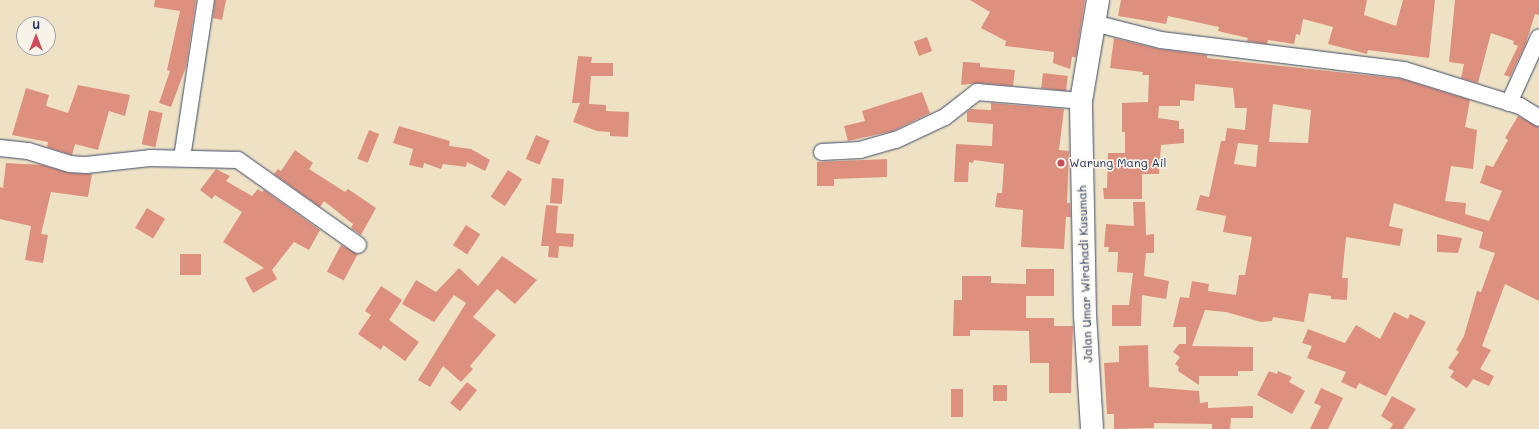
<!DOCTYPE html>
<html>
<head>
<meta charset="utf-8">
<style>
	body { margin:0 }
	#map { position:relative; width:1539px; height:429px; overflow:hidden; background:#efe2c4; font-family:Mali,sans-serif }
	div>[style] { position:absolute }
	.building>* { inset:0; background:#de907e; transform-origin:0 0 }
	.roads { filter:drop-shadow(0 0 1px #3b4a6d) drop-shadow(0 0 1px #3b4a6d) }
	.minor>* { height:16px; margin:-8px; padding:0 8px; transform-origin:8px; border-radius:8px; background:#fff }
	.primary>* { height:22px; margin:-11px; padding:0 11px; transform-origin:11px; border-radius:11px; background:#fff }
	.dots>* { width:11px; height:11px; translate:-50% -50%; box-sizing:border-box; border:2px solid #f7f3e8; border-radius:50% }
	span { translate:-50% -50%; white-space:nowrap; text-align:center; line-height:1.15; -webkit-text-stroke:3.5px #f7f3e8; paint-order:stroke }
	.poi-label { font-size:12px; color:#1b2f5e }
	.left { translate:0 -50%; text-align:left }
	.street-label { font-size:12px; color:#1b2f5e }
	.north { position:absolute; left:16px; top:16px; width:40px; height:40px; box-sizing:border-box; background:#f7f3e8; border:1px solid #9fa5b1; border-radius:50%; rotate:0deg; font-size:11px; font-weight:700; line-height:16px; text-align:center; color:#1b2f5e }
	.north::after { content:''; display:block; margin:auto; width:14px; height:18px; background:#d1495b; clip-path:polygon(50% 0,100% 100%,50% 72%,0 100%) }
</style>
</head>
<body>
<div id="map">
	<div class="building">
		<i style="clip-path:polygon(155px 0,196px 0,186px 67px,171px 107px,159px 103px,170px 71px,167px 70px,180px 11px,154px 7px)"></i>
		<i style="clip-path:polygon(215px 0,226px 0,222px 20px,213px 18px)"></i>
		<i style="clip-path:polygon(970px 0,1085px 0,1076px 57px,1072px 57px,1070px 69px,1053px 63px,1054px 52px,1005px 46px,1006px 41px,981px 28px,990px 12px)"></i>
		<i style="clip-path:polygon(1121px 0,1367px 0,1364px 15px,1396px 26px,1403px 0,1435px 0,1429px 58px,1368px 50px,1367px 54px,1328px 44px,1333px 27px,1303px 19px,1300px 35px,1296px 34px,1294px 44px,1268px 40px,1267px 44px,1247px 41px,1248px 38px,1218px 31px,1219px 27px,1168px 16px,1166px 24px,1118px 16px)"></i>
		<i style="clip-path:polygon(1455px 0,1539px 0,1539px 15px,1535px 14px,1526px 43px,1510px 77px,1504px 75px,1518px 46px,1513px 44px,1514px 41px,1491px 33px,1478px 83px,1461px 78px,1464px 64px,1449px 62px)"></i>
		<i style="left:927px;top:37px;width:15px;height:14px;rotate:70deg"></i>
		<i style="clip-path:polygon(evenodd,1114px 38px,1159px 49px,1207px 55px,1207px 58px,1402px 79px,1470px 100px,1465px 127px,1477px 130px,1473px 169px,1451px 166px,1445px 201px,1466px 203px,1465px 214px,1489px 221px,1502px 191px,1480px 183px,1486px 165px,1493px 167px,1508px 140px,1505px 138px,1518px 116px,1539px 127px,1539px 301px,1505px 284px,1482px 346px,1491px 350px,1480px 369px,1494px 376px,1489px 386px,1473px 379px,1467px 388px,1450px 377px,1454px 371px,1448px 368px,1459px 352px,1456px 350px,1464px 336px,1477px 291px,1481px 292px,1495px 253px,1479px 248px,1483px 232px,1394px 203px,1389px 226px,1403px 229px,1400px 246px,1346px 237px,1342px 278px,1348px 278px,1347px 300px,1331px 299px,1331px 296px,1309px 293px,1304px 322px,1273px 317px,1272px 321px,1261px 322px,1226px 312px,1205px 310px,1192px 346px,1253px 347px,1253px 371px,1238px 371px,1238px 376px,1199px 376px,1199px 385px,1178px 371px,1179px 367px,1175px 364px,1180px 357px,1173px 352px,1179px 344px,1186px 344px,1186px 327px,1173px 327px,1180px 297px,1189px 298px,1192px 281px,1209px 284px,1208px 291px,1236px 295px,1239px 275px,1245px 275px,1252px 237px,1223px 232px,1226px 216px,1196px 210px,1200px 195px,1209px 197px,1221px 141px,1225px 141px,1227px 128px,1245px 130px,1247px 108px,1235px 108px,1233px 88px,1195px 84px,1194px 101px,1180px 100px,1180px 106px,1159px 106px,1158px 118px,1179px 121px,1179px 129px,1184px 129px,1184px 143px,1161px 145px,1159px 174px,1142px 174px,1142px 199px,1104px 199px,1103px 188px,1107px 188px,1108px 153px,1125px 153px,1125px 132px,1122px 132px,1122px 103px,1148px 102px,1149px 75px,1142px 75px,1143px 72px,1110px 68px,1114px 38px,1273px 104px,1311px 110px,1308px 143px,1269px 142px,1273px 104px,1114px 38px,1238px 143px,1258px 145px,1256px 167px,1234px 164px,1238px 143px)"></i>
		<i style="clip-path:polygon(578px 56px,592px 57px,591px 63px,613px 63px,613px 76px,591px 76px,589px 104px,606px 105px,606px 111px,629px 112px,628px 137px,610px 136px,610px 132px,597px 131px,573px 122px,580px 103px,572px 103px)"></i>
		<i style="clip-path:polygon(963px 62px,980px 63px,980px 67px,1015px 70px,1013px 86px,978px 83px,961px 85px)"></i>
		<i style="left:1043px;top:73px;width:25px;height:15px;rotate:7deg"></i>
		<i style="clip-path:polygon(78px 85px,130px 95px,125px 116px,109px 111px,98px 150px,75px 144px,72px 155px,47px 147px,48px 142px,12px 135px,26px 88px,49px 95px,46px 106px,68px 113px)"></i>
		<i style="clip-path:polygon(922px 92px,930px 113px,893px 131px,848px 141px,844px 126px,865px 121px,862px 111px)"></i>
		<i style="clip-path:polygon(991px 103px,1064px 109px,1059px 150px,1069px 151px,1067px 203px,1070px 203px,1071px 217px,1066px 217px,1064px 249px,1021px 247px,1023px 210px,995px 207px,997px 193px,1002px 193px,1004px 164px,974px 160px,973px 163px,969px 162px,968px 182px,954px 182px,956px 144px,992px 146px,993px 124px,967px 122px,967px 112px,971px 109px,991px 110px)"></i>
		<i style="left:149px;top:110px;width:14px;height:35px;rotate:12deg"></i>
		<i style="clip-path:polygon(399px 126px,450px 141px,449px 146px,471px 149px,490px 160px,485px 171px,467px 162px,466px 167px,443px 164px,441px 169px,424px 163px,423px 168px,409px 165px,413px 149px,393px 143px)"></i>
		<i style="left:369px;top:130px;width:11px;height:31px;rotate:22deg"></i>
		<i style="left:536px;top:135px;width:15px;height:26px;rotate:23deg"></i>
		<i style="clip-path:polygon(295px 150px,313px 163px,309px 169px,345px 192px,348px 189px,376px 208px,361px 235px,351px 228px,353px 224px,324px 201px,320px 207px,274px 174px,278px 169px,281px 171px)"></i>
		<i style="clip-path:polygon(887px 159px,887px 177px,834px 179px,834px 186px,817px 186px,817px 162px)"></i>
		<i style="clip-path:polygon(6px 163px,42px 165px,69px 173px,92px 174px,88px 197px,51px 192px,41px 234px,48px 235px,43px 263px,25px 260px,31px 226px,0 219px,0 187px,3px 188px)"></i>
		<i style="clip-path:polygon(216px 169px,230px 176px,226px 181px,252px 196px,258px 189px,262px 192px,264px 190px,320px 230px,309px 250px,294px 242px,272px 270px,277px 279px,253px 293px,245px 278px,264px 268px,223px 242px,242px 212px,215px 195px,212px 199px,200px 190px)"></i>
		<i style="left:508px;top:170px;width:17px;height:32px;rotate:33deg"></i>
		<i style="left:552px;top:178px;width:12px;height:25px;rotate:5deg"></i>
		<i style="clip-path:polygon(1133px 202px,1145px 202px,1146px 235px,1154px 234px,1154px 253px,1146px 253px,1144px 276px,1169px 281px,1166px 299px,1142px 295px,1141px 326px,1112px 326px,1112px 305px,1129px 305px,1133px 273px,1117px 272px,1118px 252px,1108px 252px,1109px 247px,1104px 247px,1106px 224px,1134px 226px)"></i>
		<i style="clip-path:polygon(546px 205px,558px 206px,556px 233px,574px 234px,573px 247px,559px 246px,558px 258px,548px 257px,549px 246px,541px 246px)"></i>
		<i style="left:147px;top:208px;width:21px;height:23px;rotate:31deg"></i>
		<i style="left:466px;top:225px;width:17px;height:24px;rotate:33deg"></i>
		<i style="clip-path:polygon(1437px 234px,1462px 238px,1458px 253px,1437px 252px)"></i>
		<i style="left:341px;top:245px;width:19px;height:30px;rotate:28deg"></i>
		<i style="left:180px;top:254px;width:21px;height:21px"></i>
		<i style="clip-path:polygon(502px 256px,537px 280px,515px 304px,497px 289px,473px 317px,496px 335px,470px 366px,473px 369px,461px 382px,443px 366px,430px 387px,418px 380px,466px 303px,454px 295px,434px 322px,402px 304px,416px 280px,436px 292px,459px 268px,478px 286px)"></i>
		<i style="clip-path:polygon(1026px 269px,1054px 269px,1054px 296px,1026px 296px,1026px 318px,1054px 318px,1054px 326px,1073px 326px,1071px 393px,1049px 393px,1049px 363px,1030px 363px,1029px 331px,970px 330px,970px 336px,953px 336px,954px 300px,962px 300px,962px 276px,991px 276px,991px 283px,1026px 284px)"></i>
		<i style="clip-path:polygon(381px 286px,402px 300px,389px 320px,419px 342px,405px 361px,383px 345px,381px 350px,358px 334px,371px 315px,365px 311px)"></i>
		<i style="clip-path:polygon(1394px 312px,1408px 319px,1410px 314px,1426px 322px,1386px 396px,1359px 383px,1356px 389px,1341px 382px,1346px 372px,1307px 358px,1312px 346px,1302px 343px,1308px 329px,1345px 343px,1356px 325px,1380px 339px)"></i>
		<i style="clip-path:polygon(1148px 345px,1149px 387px,1199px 391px,1200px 403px,1208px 402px,1208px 408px,1253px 406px,1253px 418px,1231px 418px,1230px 429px,1212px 429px,1212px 424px,1154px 423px,1154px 428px,1114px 429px,1114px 414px,1107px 414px,1104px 363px,1119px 362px,1119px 346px)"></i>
		<i style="clip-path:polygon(1269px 371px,1277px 374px,1278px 371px,1292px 377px,1289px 382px,1305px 391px,1292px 414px,1257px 395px)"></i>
		<i style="left:467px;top:382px;width:13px;height:27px;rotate:39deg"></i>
		<i style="left:993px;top:385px;width:14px;height:16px"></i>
		<i style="clip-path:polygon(1321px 388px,1343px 398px,1328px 429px,1310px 429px,1321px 406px,1314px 403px)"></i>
		<i style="left:951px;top:389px;width:12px;height:28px"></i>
		<i style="clip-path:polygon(1392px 396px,1416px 409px,1403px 429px,1390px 429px,1393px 424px,1381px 416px)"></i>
	</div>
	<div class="roads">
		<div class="minor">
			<i style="left:1094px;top:23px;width:69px;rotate:14.2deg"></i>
			<i style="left:1161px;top:40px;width:245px;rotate:7deg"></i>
			<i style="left:1404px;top:70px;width:121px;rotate:17.2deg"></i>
			<i style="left:1520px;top:106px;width:22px;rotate:32deg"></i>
			<i style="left:1509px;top:103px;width:72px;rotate:-65.6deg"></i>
			<i style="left:0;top:148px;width:28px;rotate:6deg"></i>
			<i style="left:28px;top:151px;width:44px;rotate:17.2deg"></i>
			<i style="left:70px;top:164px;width:16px;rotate:4deg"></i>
			<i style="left:86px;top:165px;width:64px;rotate:-6.2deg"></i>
			<i style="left:150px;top:158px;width:88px;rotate:1.3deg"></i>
			<i style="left:238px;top:160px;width:147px;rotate:35.3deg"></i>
			<i style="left:822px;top:152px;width:38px;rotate:-3deg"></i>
			<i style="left:860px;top:150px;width:37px;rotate:-16deg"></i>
			<i style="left:896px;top:140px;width:54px;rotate:-25.1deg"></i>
			<i style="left:945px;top:117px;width:41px;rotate:-38deg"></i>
			<i style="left:977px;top:92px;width:104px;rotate:4.9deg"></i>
			<i style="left:182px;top:158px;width:160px;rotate:-81.4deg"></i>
		</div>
		<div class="primary">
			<i style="left:1092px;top:429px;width:114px;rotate:-93.5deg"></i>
			<i style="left:1085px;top:315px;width:214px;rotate:-91.1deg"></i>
			<i style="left:1081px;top:101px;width:102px;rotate:-80.4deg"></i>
		</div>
	</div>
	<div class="dots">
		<i style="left:1061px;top:163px;background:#d1495b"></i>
	</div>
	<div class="poi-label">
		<span class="left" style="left:1069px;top:163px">Warung Mang Ail</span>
	</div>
	<div class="street-label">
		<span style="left:1085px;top:274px;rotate:-92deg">Jalan Umar Wirahadi Kusumah</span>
	</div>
	<div class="north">U</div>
</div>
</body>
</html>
